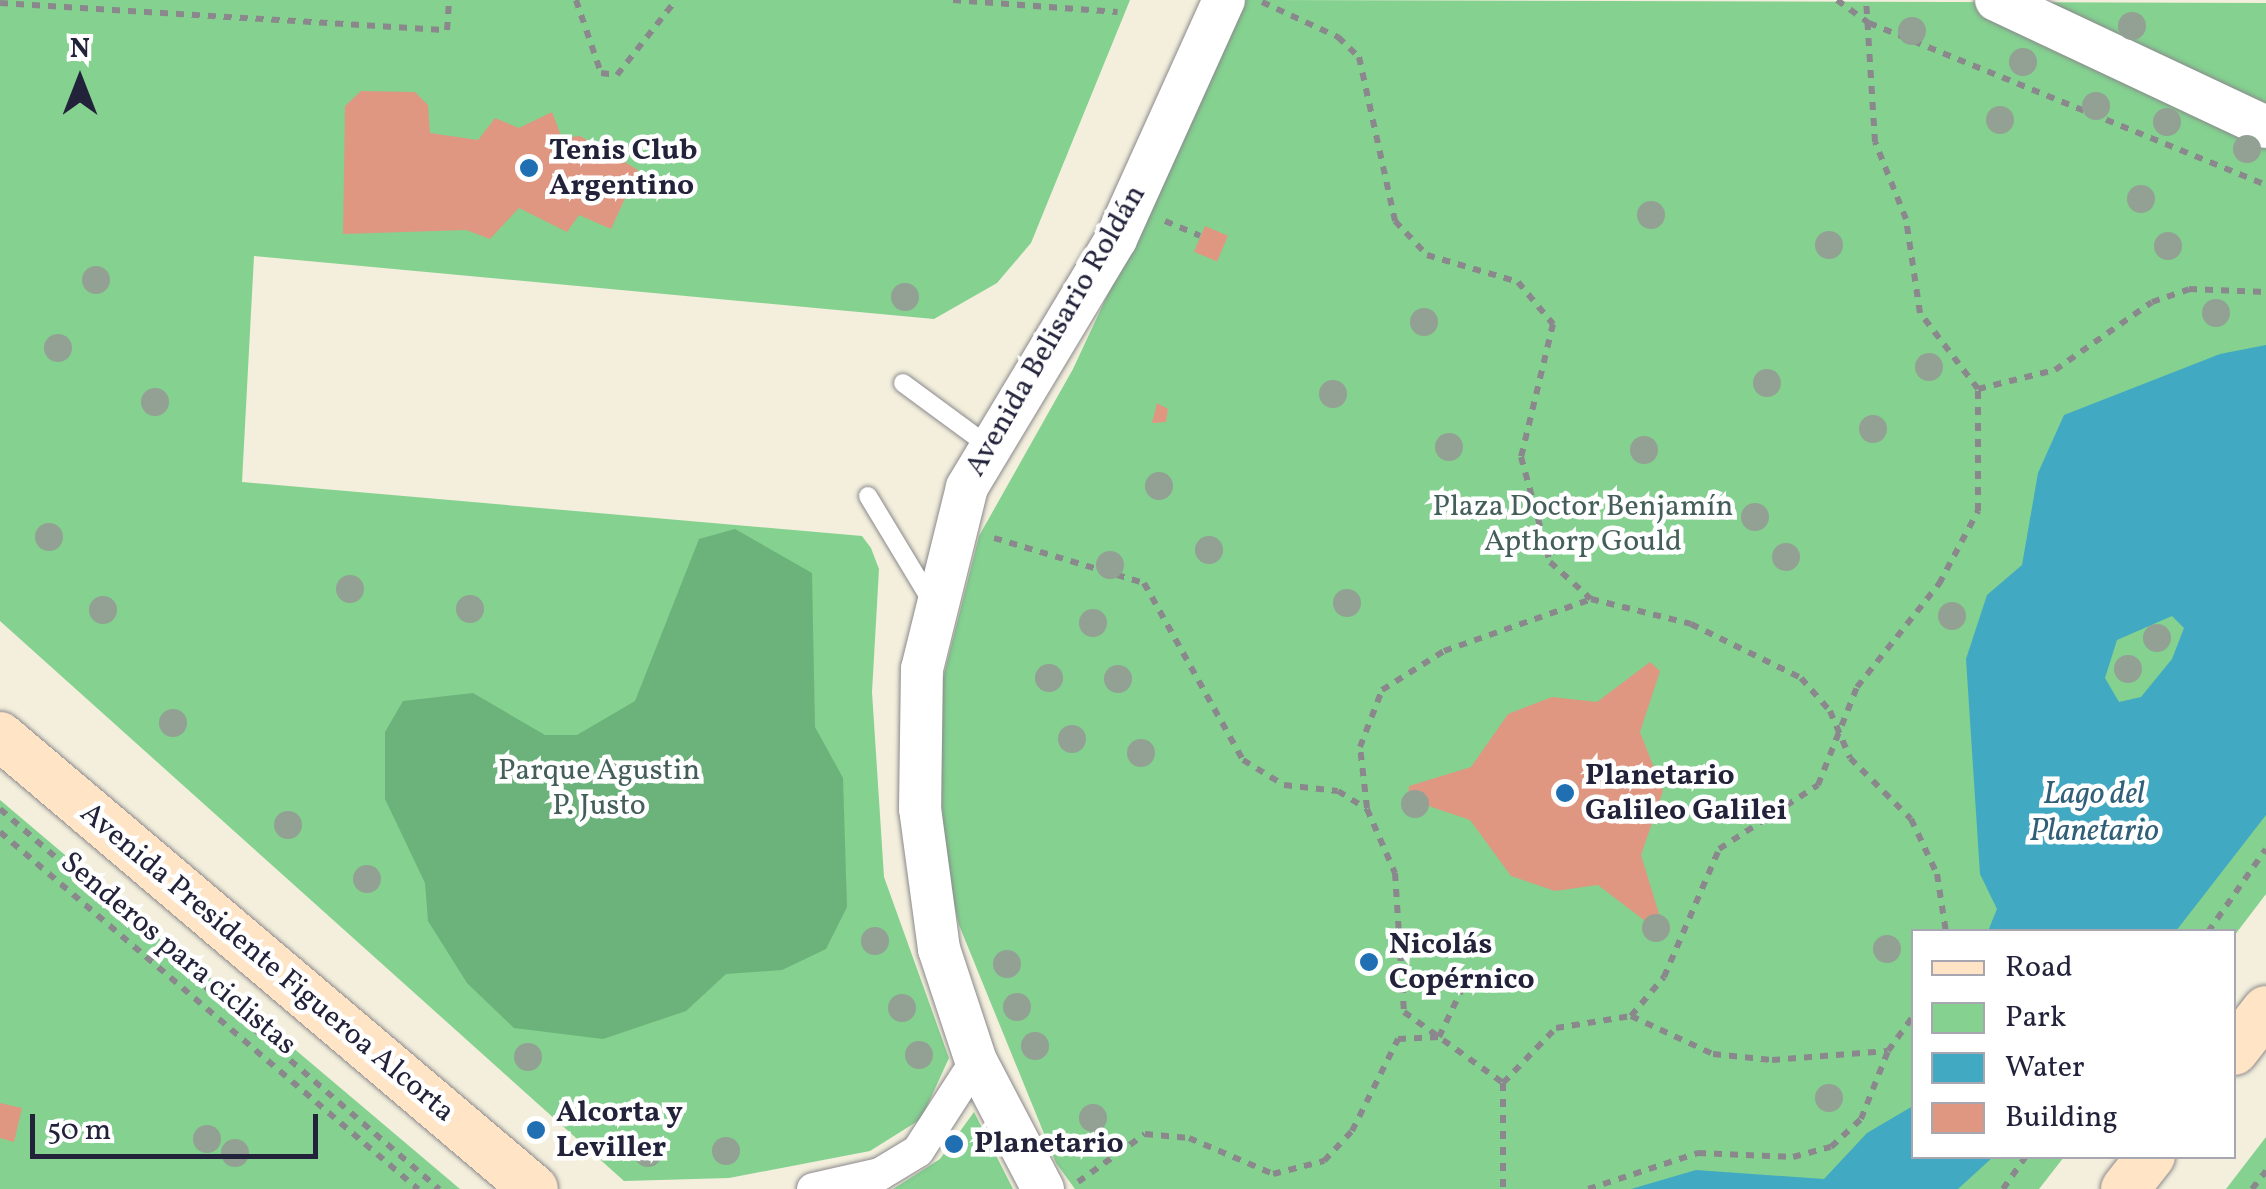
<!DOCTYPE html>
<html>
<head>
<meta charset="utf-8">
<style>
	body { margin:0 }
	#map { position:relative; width:2266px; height:1189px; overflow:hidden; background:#f3efdc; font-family:Vollkorn,serif }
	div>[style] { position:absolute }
	.green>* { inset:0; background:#84d190 }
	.forest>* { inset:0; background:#6bb37a }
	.water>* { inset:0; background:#42a9c2 }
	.building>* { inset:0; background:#df9782; transform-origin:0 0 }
	.path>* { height:6px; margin-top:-3px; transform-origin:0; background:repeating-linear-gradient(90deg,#8a888c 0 8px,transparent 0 16px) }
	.roads { filter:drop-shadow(0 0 2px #8a888c) drop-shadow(0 0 2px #8a888c) }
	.service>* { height:18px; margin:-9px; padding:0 9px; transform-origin:9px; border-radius:9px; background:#fff }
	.minor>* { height:32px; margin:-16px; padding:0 16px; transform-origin:16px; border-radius:16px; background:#fff }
	.tertiary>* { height:42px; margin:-21px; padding:0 21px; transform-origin:21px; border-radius:21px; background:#fff }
	.secondary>* { height:48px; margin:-24px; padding:0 24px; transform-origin:24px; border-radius:24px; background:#ffe4c6 }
	.trees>* { width:28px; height:28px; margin:-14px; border-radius:50%; background:#93a094 }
	.dots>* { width:28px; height:28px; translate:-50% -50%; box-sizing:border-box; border:5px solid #fff; border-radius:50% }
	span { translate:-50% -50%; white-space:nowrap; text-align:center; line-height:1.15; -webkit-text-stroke:9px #fff; paint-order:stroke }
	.poi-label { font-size:30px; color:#22223b; font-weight:700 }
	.left { translate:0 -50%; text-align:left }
	.street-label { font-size:30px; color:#22223b }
	.park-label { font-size:30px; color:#445f59 }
	.water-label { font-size:32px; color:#305f78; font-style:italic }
	.legend { position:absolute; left:1911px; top:929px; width:325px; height:230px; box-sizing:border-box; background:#fff; border:2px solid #a7a7b1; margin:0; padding:12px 18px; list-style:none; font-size:30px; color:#22223b }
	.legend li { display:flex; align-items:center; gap:20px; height:50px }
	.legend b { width:50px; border:2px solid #a7a7b1 }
	.north { position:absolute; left:30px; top:30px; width:100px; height:100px; -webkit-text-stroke:8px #fff; paint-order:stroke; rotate:0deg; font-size:28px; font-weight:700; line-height:40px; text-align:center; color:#22223b }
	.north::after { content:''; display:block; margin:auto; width:35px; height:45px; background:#22223b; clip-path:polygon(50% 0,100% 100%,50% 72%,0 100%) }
	.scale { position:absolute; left:30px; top:1114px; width:288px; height:45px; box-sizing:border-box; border:5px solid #22223b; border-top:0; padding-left:12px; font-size:30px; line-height:35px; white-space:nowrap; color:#22223b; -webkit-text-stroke:8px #fff; paint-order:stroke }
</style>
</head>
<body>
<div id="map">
	<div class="green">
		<i style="clip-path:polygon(0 0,1130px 0,1031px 243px,997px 283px,934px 319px,254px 256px,242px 482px,862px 536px,871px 548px,879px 569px,872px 692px,884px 877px,949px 1058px,921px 1119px,870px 1151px,729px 1178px,624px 1181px,0 621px)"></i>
		<i style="clip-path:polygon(1245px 0,2266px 3px,2266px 894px,2234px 936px,1914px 932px,1914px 1156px,2064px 1157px,2039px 1189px,1075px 1189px,1056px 1163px,959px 925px,943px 858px,940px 690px,979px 536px,1073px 369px)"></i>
		<i style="clip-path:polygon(0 800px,460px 1189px,0 1189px)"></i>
		<i style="clip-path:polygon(974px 1112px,1013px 1189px,893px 1189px,940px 1159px)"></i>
		<i style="clip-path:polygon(2266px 1137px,2266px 1189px,2226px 1189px)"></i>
	</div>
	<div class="forest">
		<i style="clip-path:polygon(735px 529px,812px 573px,815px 727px,843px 778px,847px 907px,826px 949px,782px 970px,726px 974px,686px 1011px,603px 1039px,514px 1028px,467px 983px,428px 921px,425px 883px,385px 799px,385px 732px,403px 701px,473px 693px,545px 735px,577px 735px,635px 701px,699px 539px)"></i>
	</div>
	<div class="water">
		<i style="clip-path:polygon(evenodd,2266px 345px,2266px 815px,2176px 931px,1988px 931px,1997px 909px,1980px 874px,1966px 659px,1987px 595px,2022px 565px,2038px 473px,2064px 415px,2220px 354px,2266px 345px,2172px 616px,2184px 628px,2172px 659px,2141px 697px,2119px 702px,2105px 678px,2117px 640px,2172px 616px)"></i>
		<i style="clip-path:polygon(1913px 1106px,1914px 1156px,1993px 1157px,1958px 1189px,1631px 1189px,1696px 1170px,1824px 1179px,1867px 1133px)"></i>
	</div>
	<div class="building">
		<i style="clip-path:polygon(361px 91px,415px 92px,428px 105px,430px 133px,478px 140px,495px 118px,519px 128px,552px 112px,562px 138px,580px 136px,638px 170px,611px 229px,579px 215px,567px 232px,519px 208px,490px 239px,466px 230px,343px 234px,345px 106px)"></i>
		<i style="left:1205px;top:226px;width:25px;height:28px;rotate:23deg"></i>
		<i style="clip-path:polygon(1157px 403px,1168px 409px,1166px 422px,1152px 423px)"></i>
		<i style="clip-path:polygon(1650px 662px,1660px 671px,1640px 732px,1663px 791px,1641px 855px,1660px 917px,1649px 924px,1598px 885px,1555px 891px,1511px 876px,1470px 820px,1408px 799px,1409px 786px,1471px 767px,1508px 714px,1552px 697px,1597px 702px)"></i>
		<i style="clip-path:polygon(0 1103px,22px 1108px,14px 1142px,0 1138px)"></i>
	</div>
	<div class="path">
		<i style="left:576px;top:0;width:77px;rotate:71.1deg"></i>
		<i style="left:601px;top:73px;width:16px;rotate:7deg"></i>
		<i style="left:617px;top:75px;width:95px;rotate:-51.8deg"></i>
		<i style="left:953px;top:0;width:165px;rotate:4.2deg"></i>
		<i style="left:1837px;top:0;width:39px;rotate:36deg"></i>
		<i style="left:1869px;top:23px;width:429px;rotate:22.2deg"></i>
		<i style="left:1262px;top:2px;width:84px;rotate:24.7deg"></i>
		<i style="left:1338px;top:37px;width:29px;rotate:44deg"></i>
		<i style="left:1359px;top:57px;width:168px;rotate:77.6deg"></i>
		<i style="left:1395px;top:221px;width:47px;rotate:46.7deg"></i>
		<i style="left:1427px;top:255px;width:95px;rotate:16.5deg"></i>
		<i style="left:1518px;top:282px;width:55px;rotate:50.2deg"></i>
		<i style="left:1553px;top:324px;width:137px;rotate:103.5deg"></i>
		<i style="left:1521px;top:457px;width:109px;rotate:74.6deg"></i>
		<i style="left:1550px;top:562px;width:55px;rotate:42.1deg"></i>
		<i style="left:1591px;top:599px;width:103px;rotate:14deg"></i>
		<i style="left:1691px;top:624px;width:123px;rotate:26.1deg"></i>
		<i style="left:1801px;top:678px;width:44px;rotate:48.7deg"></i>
		<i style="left:1830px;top:711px;width:51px;rotate:66.9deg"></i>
		<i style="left:1850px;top:758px;width:86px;rotate:45deg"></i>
		<i style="left:1911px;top:819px;width:61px;rotate:64.7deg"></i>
		<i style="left:1937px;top:874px;width:59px;rotate:81.2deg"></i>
		<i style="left:0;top:3px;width:448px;rotate:3.5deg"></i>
		<i style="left:447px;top:30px;width:30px;rotate:-86deg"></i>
		<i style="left:1165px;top:221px;width:38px;rotate:23deg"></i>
		<i style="left:1978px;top:389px;width:79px;rotate:-13.9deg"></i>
		<i style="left:2055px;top:370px;width:118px;rotate:-35deg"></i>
		<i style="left:2152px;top:302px;width:39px;rotate:-19deg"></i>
		<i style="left:2189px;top:289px;width:77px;rotate:2.2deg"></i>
		<i style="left:994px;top:538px;width:157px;rotate:16.7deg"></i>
		<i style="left:1144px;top:583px;width:203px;rotate:60.8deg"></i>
		<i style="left:1243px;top:760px;width:48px;rotate:31.4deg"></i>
		<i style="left:1284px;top:785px;width:54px;rotate:6.3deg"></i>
		<i style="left:1338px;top:791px;width:34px;rotate:32deg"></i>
		<i style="left:1367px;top:809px;width:70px;rotate:66.4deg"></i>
		<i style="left:1395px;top:873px;width:139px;rotate:86.3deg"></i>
		<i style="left:1404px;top:1012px;width:122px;rotate:35.6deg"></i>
		<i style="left:1503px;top:1083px;width:106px;rotate:90deg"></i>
		<i style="left:1367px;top:808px;width:61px;rotate:-96.5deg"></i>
		<i style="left:1360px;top:747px;width:61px;rotate:-68.9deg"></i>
		<i style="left:1382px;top:690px;width:73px;rotate:-32.2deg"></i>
		<i style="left:1444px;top:651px;width:154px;rotate:-19.4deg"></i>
		<i style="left:0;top:809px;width:581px;rotate:40.88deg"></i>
		<i style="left:0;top:832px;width:550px;rotate:40.5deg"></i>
		<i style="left:2208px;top:932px;width:101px;rotate:-55.1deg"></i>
		<i style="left:1631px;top:1016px;width:90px;rotate:24.9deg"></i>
		<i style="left:1713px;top:1054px;width:59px;rotate:5.8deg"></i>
		<i style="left:1772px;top:1060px;width:116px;rotate:-4.4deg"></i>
		<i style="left:1888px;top:1051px;width:44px;rotate:-54.2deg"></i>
		<i style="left:1503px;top:1083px;width:76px;rotate:-46.1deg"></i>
		<i style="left:1556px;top:1028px;width:76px;rotate:-9.1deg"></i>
		<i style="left:1631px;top:1016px;width:51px;rotate:-49.8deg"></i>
		<i style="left:1664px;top:977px;width:139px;rotate:-66.7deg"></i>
		<i style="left:1719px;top:849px;width:118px;rotate:-32.9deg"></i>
		<i style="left:1818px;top:785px;width:105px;rotate:-68.3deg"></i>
		<i style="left:1857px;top:687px;width:132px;rotate:-51.5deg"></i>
		<i style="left:1939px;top:584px;width:83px;rotate:-61.9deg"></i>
		<i style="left:1978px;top:511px;width:122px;rotate:-90deg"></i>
		<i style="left:1978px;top:389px;width:96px;rotate:-127.3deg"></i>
		<i style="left:1920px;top:313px;width:95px;rotate:-98.5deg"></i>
		<i style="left:1906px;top:219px;width:83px;rotate:-111.9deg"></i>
		<i style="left:1875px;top:142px;width:142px;rotate:-93.6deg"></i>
		<i style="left:1078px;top:1182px;width:82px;rotate:-35.6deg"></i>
		<i style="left:1145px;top:1134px;width:44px;rotate:5.2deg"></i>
		<i style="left:1189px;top:1138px;width:91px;rotate:23.2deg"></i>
		<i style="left:1273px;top:1174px;width:53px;rotate:-14.3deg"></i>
		<i style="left:1324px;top:1161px;width:41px;rotate:-47deg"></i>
		<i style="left:1352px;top:1131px;width:103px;rotate:-63.4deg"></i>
		<i style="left:1398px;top:1039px;width:41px;rotate:-2.8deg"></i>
		<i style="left:1439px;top:1037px;width:51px;rotate:-64.4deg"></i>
		<i style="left:1588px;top:1189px;width:116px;rotate:-18.1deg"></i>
		<i style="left:1698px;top:1153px;width:95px;rotate:2.4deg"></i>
		<i style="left:1793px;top:1157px;width:39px;rotate:-15deg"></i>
		<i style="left:1831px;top:1147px;width:41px;rotate:-43deg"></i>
		<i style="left:1861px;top:1119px;width:73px;rotate:-68.3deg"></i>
		<i style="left:2003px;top:1189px;width:40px;rotate:-55.1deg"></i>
		<i style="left:2252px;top:1189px;width:23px;rotate:-52deg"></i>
	</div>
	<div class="roads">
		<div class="service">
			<i style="left:903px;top:383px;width:104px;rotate:36.4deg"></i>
			<i style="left:868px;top:496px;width:124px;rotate:58.9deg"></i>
		</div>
		<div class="minor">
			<i style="left:813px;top:1189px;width:69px;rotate:-12.6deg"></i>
			<i style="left:880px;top:1174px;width:44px;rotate:-31.2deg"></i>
			<i style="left:918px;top:1151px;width:107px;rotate:-57.2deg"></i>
		</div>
		<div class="tertiary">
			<i style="left:1996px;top:0;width:298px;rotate:25.2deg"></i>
			<i style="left:1043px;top:1189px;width:144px;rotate:-117.6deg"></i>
			<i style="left:976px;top:1061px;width:118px;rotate:-108.3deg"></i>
			<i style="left:939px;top:949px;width:141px;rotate:-97.7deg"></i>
			<i style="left:920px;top:809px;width:140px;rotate:-89.2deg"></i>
			<i style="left:922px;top:669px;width:187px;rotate:-76.1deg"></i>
			<i style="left:967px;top:487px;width:289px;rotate:-59deg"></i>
			<i style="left:1116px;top:239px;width:262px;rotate:-65.7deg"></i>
		</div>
		<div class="secondary">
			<i style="left:0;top:736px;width:700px;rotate:40.31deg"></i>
			<i style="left:2234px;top:1051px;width:52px;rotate:-52deg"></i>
			<i style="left:2125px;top:1189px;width:42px;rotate:-51.8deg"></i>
		</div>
	</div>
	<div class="trees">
		<i style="left:2132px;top:26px"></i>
		<i style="left:1912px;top:31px"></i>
		<i style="left:2023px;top:62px"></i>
		<i style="left:2096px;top:106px"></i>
		<i style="left:2000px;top:120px"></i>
		<i style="left:2167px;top:122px"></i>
		<i style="left:2247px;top:149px"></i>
		<i style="left:2141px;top:199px"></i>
		<i style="left:1651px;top:215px"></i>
		<i style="left:1829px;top:245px"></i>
		<i style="left:2168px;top:246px"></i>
		<i style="left:96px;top:280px"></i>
		<i style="left:905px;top:297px"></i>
		<i style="left:2216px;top:313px"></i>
		<i style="left:1424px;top:322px"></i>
		<i style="left:58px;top:348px"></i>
		<i style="left:1929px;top:367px"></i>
		<i style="left:1767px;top:383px"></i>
		<i style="left:1333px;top:394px"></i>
		<i style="left:155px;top:402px"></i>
		<i style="left:1873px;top:429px"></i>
		<i style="left:1449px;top:447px"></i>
		<i style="left:1644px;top:450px"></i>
		<i style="left:1159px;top:486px"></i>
		<i style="left:1755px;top:517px"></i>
		<i style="left:49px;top:537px"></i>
		<i style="left:1209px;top:550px"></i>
		<i style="left:1786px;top:557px"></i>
		<i style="left:1110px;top:565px"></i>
		<i style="left:350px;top:589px"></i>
		<i style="left:1347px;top:603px"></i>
		<i style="left:470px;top:609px"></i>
		<i style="left:103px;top:610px"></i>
		<i style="left:1952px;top:616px"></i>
		<i style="left:1093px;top:623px"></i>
		<i style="left:2157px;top:638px"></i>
		<i style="left:2128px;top:669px"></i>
		<i style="left:1049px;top:678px"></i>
		<i style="left:1118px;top:679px"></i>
		<i style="left:173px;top:723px"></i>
		<i style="left:1072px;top:739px"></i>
		<i style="left:1141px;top:753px"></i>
		<i style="left:1415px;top:804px"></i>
		<i style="left:288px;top:825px"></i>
		<i style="left:367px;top:879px"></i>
		<i style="left:1656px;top:928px"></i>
		<i style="left:875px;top:941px"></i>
		<i style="left:1887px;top:949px"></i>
		<i style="left:1007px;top:964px"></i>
		<i style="left:1017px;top:1007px"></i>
		<i style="left:902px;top:1008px"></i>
		<i style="left:1035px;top:1046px"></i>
		<i style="left:919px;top:1055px"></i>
		<i style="left:528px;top:1057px"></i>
		<i style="left:1829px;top:1098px"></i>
		<i style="left:1093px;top:1118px"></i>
		<i style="left:207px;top:1139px"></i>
		<i style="left:726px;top:1151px"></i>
		<i style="left:235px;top:1153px"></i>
		<i style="left:648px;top:1153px"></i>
	</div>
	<div class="dots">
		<i style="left:529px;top:168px;background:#1f6fb2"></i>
		<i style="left:1565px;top:793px;background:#1f6fb2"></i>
		<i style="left:1369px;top:962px;background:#1f6fb2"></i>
		<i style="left:536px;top:1130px;background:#1f6fb2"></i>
		<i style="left:954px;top:1144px;background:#1f6fb2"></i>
	</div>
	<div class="poi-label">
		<span class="left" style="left:549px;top:168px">Tenis Club<br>Argentino</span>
		<span class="left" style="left:1585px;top:793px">Planetario<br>Galileo Galilei</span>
		<span class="left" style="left:1389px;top:962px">Nicolás<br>Copérnico</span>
		<span class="left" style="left:556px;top:1130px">Alcorta y<br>Leviller</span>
		<span class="left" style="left:974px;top:1144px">Planetario</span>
	</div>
	<div class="street-label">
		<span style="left:1056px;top:331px;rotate:-60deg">Avenida Belisario Roldán</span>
		<span style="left:178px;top:954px;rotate:40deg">Senderos para ciclistas</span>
		<span style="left:267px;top:963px;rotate:40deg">Avenida Presidente Figueroa Alcorta</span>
	</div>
	<div class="park-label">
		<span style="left:1583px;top:524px">Plaza Doctor Benjamín<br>Apthorp Gould</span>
		<span style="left:599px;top:788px">Parque Agustin<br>P. Justo</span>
	</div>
	<div class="water-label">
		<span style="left:2094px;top:814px">Lago del<br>Planetario</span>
	</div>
	<ul class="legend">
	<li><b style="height:12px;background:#ffe4c6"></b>Road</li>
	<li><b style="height:28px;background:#84d190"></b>Park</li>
	<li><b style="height:28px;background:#42a9c2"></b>Water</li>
	<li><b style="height:28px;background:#df9782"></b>Building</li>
	</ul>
	<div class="north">N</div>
	<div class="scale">50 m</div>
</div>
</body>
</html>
